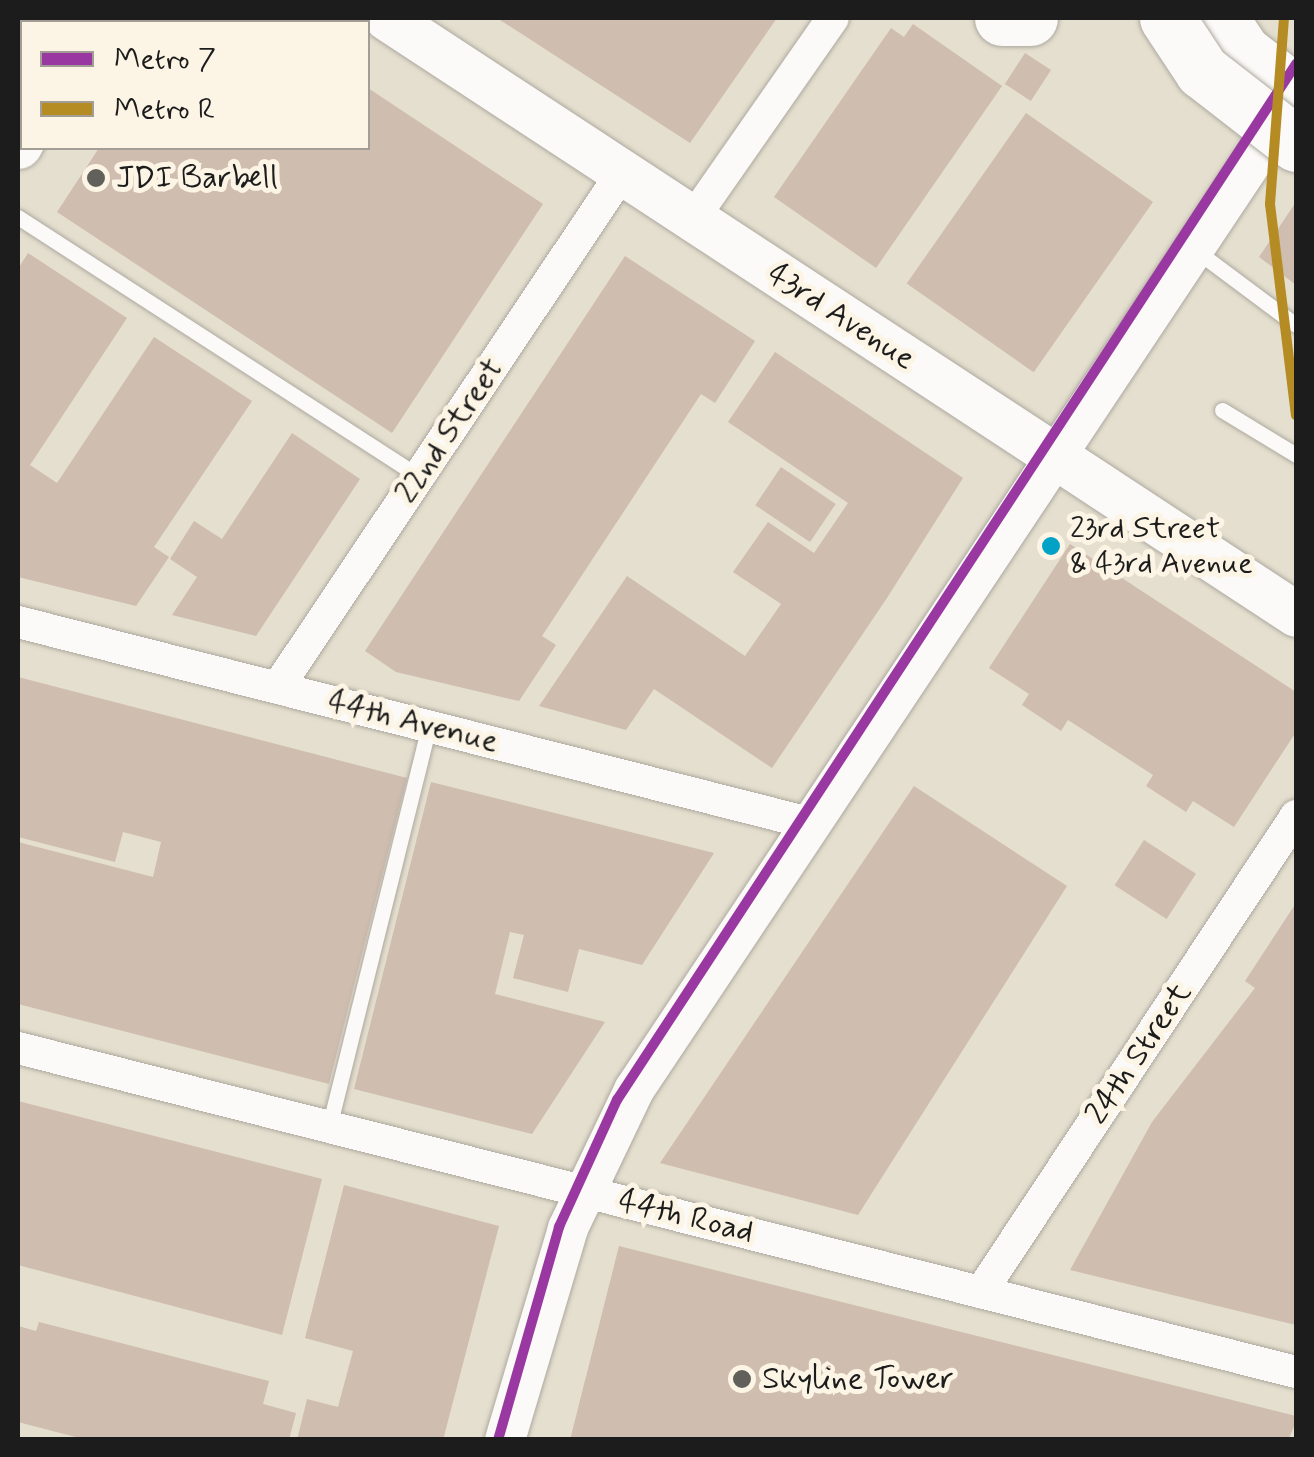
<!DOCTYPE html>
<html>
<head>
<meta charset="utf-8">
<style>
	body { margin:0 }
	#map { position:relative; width:1314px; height:1457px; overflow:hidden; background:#e5dfcf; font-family:Mynerve,sans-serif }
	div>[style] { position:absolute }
	.building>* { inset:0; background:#cfbdaf; transform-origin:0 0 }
	.roads { filter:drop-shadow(0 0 2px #ada99f) drop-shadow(0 0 2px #ada99f) }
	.service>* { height:15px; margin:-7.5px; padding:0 7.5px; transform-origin:7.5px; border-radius:7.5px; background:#fbfaf8 }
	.minor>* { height:32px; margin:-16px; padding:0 16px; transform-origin:16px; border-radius:16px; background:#fbfaf8 }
	.tertiary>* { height:40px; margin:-20px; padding:0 20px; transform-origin:20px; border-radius:20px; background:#fbfaf8 }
	.secondary>* { height:45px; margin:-22.5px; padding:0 22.5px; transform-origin:22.5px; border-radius:22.5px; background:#fbfaf8 }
	.primary>* { height:50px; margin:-25px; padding:0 25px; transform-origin:25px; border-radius:25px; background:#fbfaf8 }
	.trunk>* { height:55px; margin:-27.5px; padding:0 27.5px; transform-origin:27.5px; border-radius:27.5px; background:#fbfaf8 }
	.bridges { filter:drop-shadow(0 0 2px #ada99f) drop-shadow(0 0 2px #ada99f) }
	.trunk-bridge>* { height:55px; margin:-27.5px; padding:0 27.5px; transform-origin:27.5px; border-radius:27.5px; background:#fbfaf8 }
	.metro-1>* { height:10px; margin:-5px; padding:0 5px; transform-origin:5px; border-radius:5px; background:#9a38a1 }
	.metro-2>* { height:10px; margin:-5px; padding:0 5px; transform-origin:5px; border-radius:5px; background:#b58c23 }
	.dots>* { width:28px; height:28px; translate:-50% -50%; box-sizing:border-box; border:5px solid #fcf5e5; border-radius:50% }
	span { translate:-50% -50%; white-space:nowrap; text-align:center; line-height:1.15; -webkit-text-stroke:10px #fcf5e5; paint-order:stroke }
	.bus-label { font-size:30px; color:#1c1c1c }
	.left { translate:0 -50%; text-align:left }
	.poi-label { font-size:32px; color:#1c1c1c }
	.street-label { font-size:32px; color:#1c1c1c }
	.frame { position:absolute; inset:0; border:20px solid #1c1c1c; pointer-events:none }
	.legend { position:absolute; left:20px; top:20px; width:350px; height:130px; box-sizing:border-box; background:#fcf5e5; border:2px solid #a29e95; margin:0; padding:12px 18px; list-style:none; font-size:30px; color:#1c1c1c }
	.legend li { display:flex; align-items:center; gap:20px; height:50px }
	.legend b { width:50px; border:2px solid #a29e95 }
</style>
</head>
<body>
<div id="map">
	<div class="building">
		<i style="left:185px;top:18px;width:76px;height:6px"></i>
		<i style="clip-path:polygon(497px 18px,777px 18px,690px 143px)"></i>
		<i style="clip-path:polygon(913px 24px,1002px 86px,876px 268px,774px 197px,891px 28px,904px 37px)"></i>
		<i style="left:1025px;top:53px;width:31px;height:37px;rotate:33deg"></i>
		<i style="clip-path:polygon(368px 88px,543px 204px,392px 433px,57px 212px,99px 148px,368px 148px)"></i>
		<i style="left:1026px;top:113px;width:155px;height:208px;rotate:35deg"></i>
		<i style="clip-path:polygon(1296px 202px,1296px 285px,1259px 257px)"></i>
		<i style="clip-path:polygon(28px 253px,127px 318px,30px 465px,57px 483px,154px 337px,252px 401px,154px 547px,169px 557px,136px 606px,18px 577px,18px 269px)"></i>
		<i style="clip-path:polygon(625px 256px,755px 341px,715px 403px,701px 394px,542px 636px,556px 645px,519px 701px,396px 672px,365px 651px)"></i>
		<i style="clip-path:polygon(775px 352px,963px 478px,887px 598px,772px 768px,654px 689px,626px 730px,539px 706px,627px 576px,745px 656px,781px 604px,733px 572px,768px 522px,814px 553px,848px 503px,728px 422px)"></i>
		<i style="clip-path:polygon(292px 433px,360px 479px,256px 636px,172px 615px,197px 577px,170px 559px,194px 521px,222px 539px)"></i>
		<i style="left:781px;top:467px;width:66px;height:46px;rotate:34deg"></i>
		<i style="clip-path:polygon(1070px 544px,1296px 692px,1296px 732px,1234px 827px,1193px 801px,1186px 812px,1146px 786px,1153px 775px,1068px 720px,1061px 731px,1022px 705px,1029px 694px,989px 668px)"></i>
		<i style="clip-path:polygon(18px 677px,407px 778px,329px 1084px,18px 1004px,18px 842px,153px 877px,161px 842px,123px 832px,115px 862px,18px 837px)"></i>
		<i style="clip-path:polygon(431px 782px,714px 853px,642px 965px,579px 949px,568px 992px,513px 978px,524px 935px,510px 932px,495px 994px,605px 1022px,532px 1134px,354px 1089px)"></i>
		<i style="clip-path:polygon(914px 786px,1067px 886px,858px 1215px,660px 1163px)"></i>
		<i style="left:1144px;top:840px;width:62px;height:54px;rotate:33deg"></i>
		<i style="clip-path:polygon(1296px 903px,1296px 1325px,1070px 1270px,1152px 1122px,1255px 988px,1245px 981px)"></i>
		<i style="clip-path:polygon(18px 1101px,322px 1179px,282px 1335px,18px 1265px)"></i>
		<i style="clip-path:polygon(344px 1185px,499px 1226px,443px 1440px,297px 1440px,307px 1399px,338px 1407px,353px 1351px,305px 1338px)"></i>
		<i style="clip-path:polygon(619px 1246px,1296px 1416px,1296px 1422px,1288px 1440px,570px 1440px)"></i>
		<i style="clip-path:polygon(39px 1322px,269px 1381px,263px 1404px,296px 1413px,289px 1440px,87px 1440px,18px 1422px,18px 1326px,36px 1331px)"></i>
	</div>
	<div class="roads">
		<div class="service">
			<i style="left:18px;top:217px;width:479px;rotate:32.9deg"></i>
			<i style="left:1194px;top:249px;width:127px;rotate:36.7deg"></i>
			<i style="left:1222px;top:410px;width:87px;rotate:31.3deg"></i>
			<i style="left:329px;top:1127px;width:413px;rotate:-76deg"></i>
		</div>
		<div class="minor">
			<i style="left:692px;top:220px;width:246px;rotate:-55.1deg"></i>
			<i style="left:18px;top:622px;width:816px;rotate:14.26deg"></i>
			<i style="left:278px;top:687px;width:618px;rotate:-56.21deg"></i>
			<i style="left:18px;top:1048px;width:1318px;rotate:14.23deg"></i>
			<i style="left:981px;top:1292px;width:571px;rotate:-56.5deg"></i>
		</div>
		<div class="tertiary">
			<i style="left:505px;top:1440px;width:221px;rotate:-73.4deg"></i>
			<i style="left:568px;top:1228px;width:153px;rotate:-64.4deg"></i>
			<i style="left:634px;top:1090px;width:1182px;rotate:-56.35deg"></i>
		</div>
		<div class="secondary">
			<i style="left:387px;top:18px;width:1087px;rotate:33.25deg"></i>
		</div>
		<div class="primary">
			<i style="left:98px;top:22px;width:5px;rotate:-53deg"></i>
			<i style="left:18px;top:144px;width:9px;rotate:-63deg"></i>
		</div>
		<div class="trunk">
			<i style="left:1002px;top:18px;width:28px"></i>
			<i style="left:1220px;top:18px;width:41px;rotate:55.9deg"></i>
			<i style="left:1243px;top:52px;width:67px;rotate:37.7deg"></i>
		</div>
	</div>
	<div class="bridges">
		<div class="trunk-bridge">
			<i style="left:1167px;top:18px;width:64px;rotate:56.6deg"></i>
			<i style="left:1202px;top:71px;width:119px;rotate:37.8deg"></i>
		</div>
	</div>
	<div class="metro-1">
		<i style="left:498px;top:1440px;width:222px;rotate:-74deg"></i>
		<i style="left:559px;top:1227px;width:140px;rotate:-65.5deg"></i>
		<i style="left:617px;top:1100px;width:1239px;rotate:-56.76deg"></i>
	</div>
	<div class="metro-2">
		<i style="left:1284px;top:18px;width:187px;rotate:94.3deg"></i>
		<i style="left:1270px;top:204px;width:213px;rotate:83deg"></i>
	</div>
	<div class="dots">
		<i style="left:96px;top:178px;background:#62605b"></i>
		<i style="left:1051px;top:546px;background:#01a2c5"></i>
		<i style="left:742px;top:1379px;background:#62605b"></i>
	</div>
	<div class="bus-label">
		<span class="left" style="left:1070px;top:546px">23rd Street<br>&amp; 43rd Avenue</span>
	</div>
	<div class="poi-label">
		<span class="left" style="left:116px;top:178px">JDI Barbell</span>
		<span class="left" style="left:762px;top:1379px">Skyline Tower</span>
	</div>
	<div class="street-label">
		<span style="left:841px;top:317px;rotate:33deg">43rd Avenue</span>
		<span style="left:450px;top:431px;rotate:-56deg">22nd Street</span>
		<span style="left:413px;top:722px;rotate:14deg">44th Avenue</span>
		<span style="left:1139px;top:1054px;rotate:-56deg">24th Street</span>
		<span style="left:686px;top:1217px;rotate:14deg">44th Road</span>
	</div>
	<div class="frame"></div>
	<ul class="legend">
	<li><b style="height:12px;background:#9a38a1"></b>Metro 7</li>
	<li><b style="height:12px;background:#b58c23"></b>Metro R</li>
	</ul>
</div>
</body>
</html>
